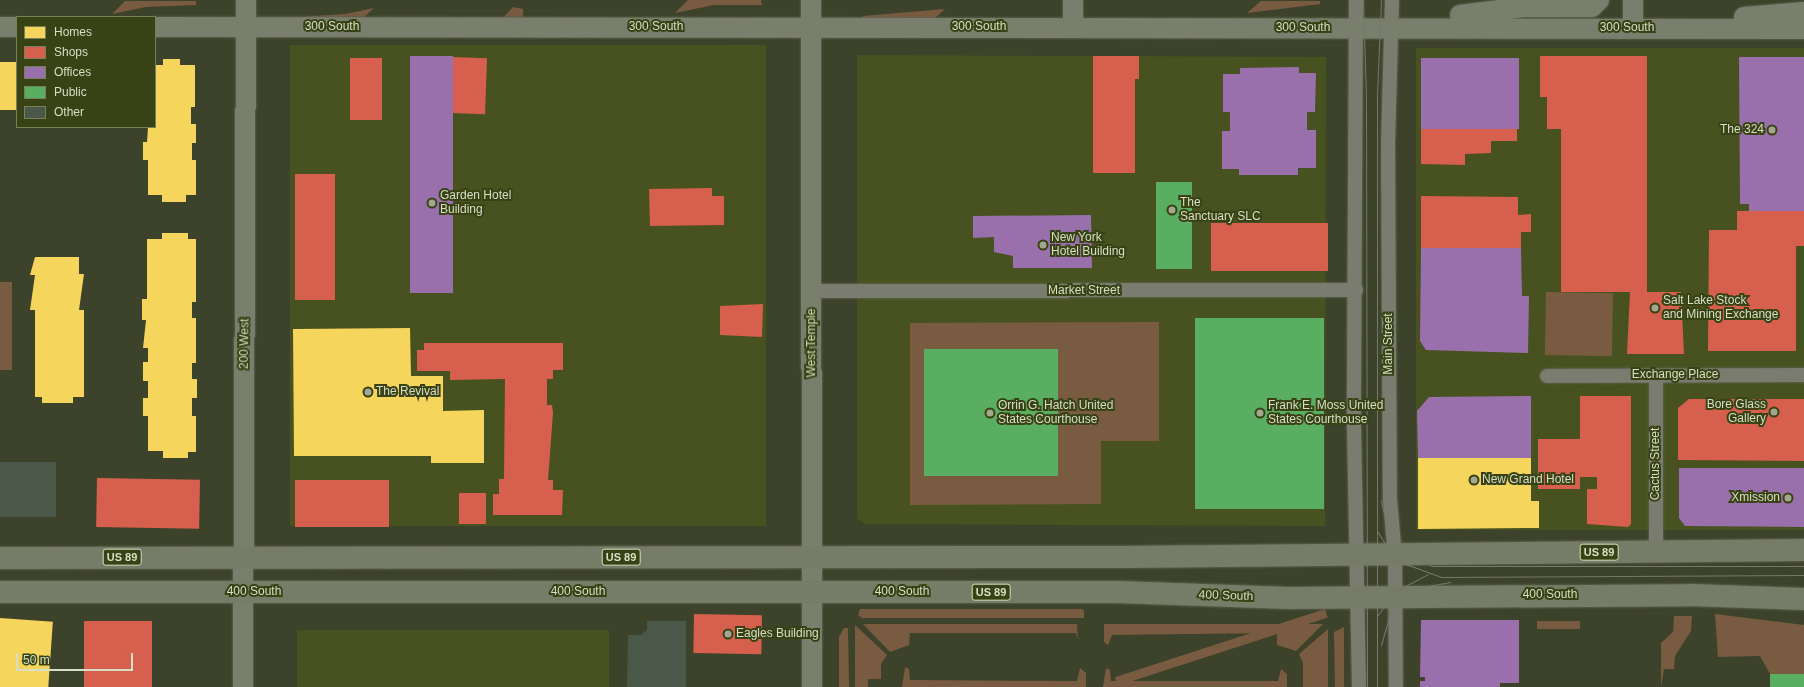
<!DOCTYPE html>
<html>
<head>
<meta charset="utf-8">
<style>
	body { margin:0 }
	#map { position:relative; width:1804px; height:687px; overflow:hidden; background:#3d422a; font-family:Helvetica,sans-serif }
	div>[style] { position:absolute }
	.built>* { inset:0; background:#485220; transform-origin:0 0 }
	.green>* { inset:0; background:#785b40; transform-origin:0 0 }
	.homes>* { inset:0; background:#f6d55c; transform-origin:0 0 }
	.shops>* { inset:0; background:#d6604d; transform-origin:0 0 }
	.offices>* { inset:0; background:#9970ab; transform-origin:0 0 }
	.public>* { inset:0; background:#5aae61; transform-origin:0 0 }
	.building>* { inset:0; background:#4a584a; transform-origin:0 0 }
	.roads { filter:drop-shadow(0 0 1px #5b604b) drop-shadow(0 0 1px #5b604b) }
	.street>* { height:14px; margin:-7px; padding:0 7px; transform-origin:7px; border-radius:7px; background:#797c6f }
	.secondary>* { height:20px; margin:-10px; padding:0 10px; transform-origin:10px; border-radius:10px; background:#797e6d }
	.primary>* { height:22px; margin:-11px; padding:0 11px; transform-origin:11px; border-radius:11px; background:#777c69 }
	.tram>* { height:1px; margin:-0.5px; padding:0 0.5px; transform-origin:0.5px; border-radius:0.5px; background:#75796b }
	.dots>* { width:11px; height:11px; translate:-50% -50%; box-sizing:border-box; border:2px solid #384214; border-radius:50% }
	span { translate:-50% -50%; white-space:nowrap; text-align:center; line-height:1.15; -webkit-text-stroke:4px #384214; paint-order:stroke }
	.shield-label span { padding:1px 3px; background:#384214; border:1px solid; border-radius:3px; -webkit-text-stroke-width:0 }
	.shield-label { font-size:11px; color:#d8dfc6; font-weight:700 }
	.street-label { font-size:12px; color:#d8dfc6 }
	.poi-label { font-size:12px; color:#d8dfc6 }
	.right { translate:-100% -50%; text-align:right }
	.left { translate:0 -50%; text-align:left }
	.legend { position:absolute; left:16px; top:16px; width:140px; height:112px; box-sizing:border-box; background:#384214; border:1px solid #78815b; margin:0; padding:5px 7px; list-style:none; font-size:12px; color:#d8dfc6 }
	.legend li { display:flex; align-items:center; gap:8px; height:20px }
	.legend b { width:20px; border:1px solid #78815b }
	.scale { position:absolute; left:16px; top:653px; width:117px; height:18px; box-sizing:border-box; border:2px solid #d8dfc6; border-top:0; padding-left:5px; font-size:12px; line-height:14px; white-space:nowrap; color:#d8dfc6; -webkit-text-stroke:3px #384214; paint-order:stroke }
</style>
</head>
<body>
<div id="map">
	<div class="built">
		<i style="left:766px;top:45px;width:481px;height:476px;rotate:90deg"></i>
		<i style="left:1804px;top:48px;width:482px;height:388px;rotate:90deg"></i>
		<i style="clip-path:polygon(857px 55px,1326px 57px,1325px 526px,864px 524px,857px 518px)"></i>
		<i style="left:297px;top:630px;width:312px;height:57px"></i>
	</div>
	<div class="green">
		<i style="clip-path:polygon(688px 0,761px 0,762px 5px,714px 5px,675px 13px)"></i>
		<i style="clip-path:polygon(125px 1px,195px 1px,196px 2px,196px 5px,146px 7px,112px 14px)"></i>
		<i style="clip-path:polygon(1261px 1px,1320px 1px,1320px 4px,1247px 13px)"></i>
		<i style="clip-path:polygon(513px 7px,523px 9px,523px 21px,502px 19px)"></i>
		<i style="clip-path:polygon(374px 8px,361px 20px,299px 21px,299px 17px,345px 14px)"></i>
		<i style="clip-path:polygon(945px 9px,933px 20px,863px 21px,863px 16px)"></i>
		<i style="left:0;top:282px;width:12px;height:88px"></i>
		<i style="left:1546px;top:292px;width:67px;height:63px;rotate:1deg"></i>
		<i style="clip-path:polygon(1159px 322px,1159px 441px,1101px 441px,1101px 504px,910px 505px,910px 323px)"></i>
		<i style="clip-path:polygon(860px 609px,1082px 609px,1084px 611px,1084px 618px,862px 618px,858px 615px)"></i>
		<i style="left:1325px;top:609px;width:9px;height:221px;rotate:72deg"></i>
		<i style="clip-path:polygon(1715px 614px,1804px 625px,1804px 674px,1770px 674px,1760px 656px,1718px 657px)"></i>
		<i style="clip-path:polygon(1674px 616px,1692px 616px,1691px 631px,1675px 656px,1674px 669px,1664px 669px,1661px 687px,1661px 643px,1673px 632px)"></i>
		<i style="left:1537px;top:621px;width:43px;height:8px"></i>
		<i style="clip-path:polygon(863px 624px,1077px 624px,1078px 640px,1076px 633px,910px 633px,909px 645px,890px 652px)"></i>
		<i style="clip-path:polygon(1104px 624px,1323px 624px,1296px 651px,1277px 645px,1277px 633px,1112px 635px,1108px 645px,1104px 642px)"></i>
		<i style="clip-path:polygon(855px 625px,887px 655px,881px 664px,881px 679px,868px 679px,868px 687px,855px 687px)"></i>
		<i style="clip-path:polygon(1344px 627px,1344px 687px,1335px 687px,1334px 632px)"></i>
		<i style="clip-path:polygon(844px 628px,848px 628px,849px 687px,839px 687px,839px 637px)"></i>
		<i style="clip-path:polygon(1328px 629px,1328px 687px,1303px 687px,1303px 663px,1299px 654px)"></i>
		<i style="clip-path:polygon(905px 667px,909px 669px,910px 680px,1077px 681px,1080px 668px,1086px 673px,1086px 687px,902px 687px)"></i>
		<i style="clip-path:polygon(1106px 668px,1110px 670px,1111px 681px,1278px 681px,1281px 669px,1287px 674px,1287px 687px,1103px 687px)"></i>
	</div>
	<div class="homes">
		<i style="clip-path:polygon(163px 59px,180px 59px,180px 65px,195px 65px,195px 107px,191px 107px,191px 124px,196px 124px,196px 143px,192px 143px,192px 160px,196px 160px,196px 195px,186px 195px,186px 202px,162px 202px,162px 195px,148px 195px,148px 160px,143px 160px,143px 142px,147px 142px,148px 127px,155px 127px,155px 65px,163px 65px)"></i>
		<i style="left:0;top:62px;width:17px;height:48px"></i>
		<i style="clip-path:polygon(162px 233px,188px 233px,188px 239px,196px 239px,196px 302px,192px 302px,192px 318px,196px 318px,196px 363px,192px 363px,192px 379px,197px 379px,197px 398px,192px 398px,192px 416px,196px 416px,196px 452px,188px 452px,188px 458px,163px 458px,163px 451px,148px 451px,148px 416px,143px 416px,143px 398px,148px 398px,148px 381px,143px 381px,143px 362px,148px 362px,148px 348px,143px 348px,146px 320px,142px 320px,142px 299px,147px 299px,147px 239px,162px 239px)"></i>
		<i style="clip-path:polygon(35px 257px,79px 257px,79px 274px,84px 274px,79px 310px,84px 310px,84px 397px,73px 397px,73px 403px,42px 403px,42px 397px,35px 397px,35px 310px,30px 310px,35px 275px,30px 275px)"></i>
		<i style="clip-path:polygon(410px 328px,411px 376px,443px 376px,443px 411px,484px 410px,484px 463px,431px 463px,431px 456px,294px 456px,293px 329px)"></i>
		<i style="clip-path:polygon(1418px 458px,1531px 458px,1531px 501px,1539px 501px,1539px 528px,1418px 529px)"></i>
		<i style="left:0;top:618px;width:53px;height:69px;rotate:4deg"></i>
	</div>
	<div class="shops">
		<i style="clip-path:polygon(1093px 56px,1139px 56px,1139px 79px,1135px 79px,1135px 173px,1093px 173px)"></i>
		<i style="clip-path:polygon(1540px 56px,1647px 56px,1647px 292px,1681px 292px,1684px 354px,1627px 354px,1630px 292px,1561px 292px,1561px 129px,1547px 129px,1547px 97px,1540px 97px)"></i>
		<i style="left:452px;top:57px;width:35px;height:56px;rotate:2deg"></i>
		<i style="left:350px;top:58px;width:32px;height:62px"></i>
		<i style="clip-path:polygon(1421px 129px,1517px 129px,1517px 141px,1491px 141px,1491px 153px,1465px 154px,1465px 165px,1421px 164px)"></i>
		<i style="left:295px;top:174px;width:40px;height:126px"></i>
		<i style="clip-path:polygon(712px 188px,712px 196px,724px 196px,724px 225px,650px 226px,649px 189px)"></i>
		<i style="clip-path:polygon(1421px 196px,1518px 197px,1518px 215px,1531px 214px,1531px 232px,1521px 232px,1521px 248px,1421px 248px)"></i>
		<i style="clip-path:polygon(1737px 211px,1804px 211px,1804px 246px,1796px 246px,1796px 351px,1708px 351px,1709px 230px,1737px 230px)"></i>
		<i style="left:1211px;top:223px;width:117px;height:48px"></i>
		<i style="clip-path:polygon(763px 304px,762px 337px,720px 335px,720px 306px)"></i>
		<i style="clip-path:polygon(424px 343px,563px 343px,563px 370px,553px 370px,553px 379px,547px 379px,547px 405px,552px 405px,553px 413px,548px 480px,553px 480px,553px 490px,563px 490px,562px 515px,493px 515px,493px 494px,499px 494px,499px 479px,504px 479px,505px 379px,450px 380px,450px 371px,417px 371px,417px 350px,424px 350px)"></i>
		<i style="clip-path:polygon(1580px 396px,1631px 396px,1631px 524px,1628px 527px,1587px 524px,1587px 489px,1597px 489px,1597px 477px,1580px 477px,1580px 489px,1538px 489px,1538px 439px,1580px 439px)"></i>
		<i style="clip-path:polygon(1689px 399px,1804px 399px,1804px 461px,1678px 460px,1678px 408px)"></i>
		<i style="left:97px;top:478px;width:103px;height:49px;rotate:1deg"></i>
		<i style="left:295px;top:480px;width:94px;height:47px"></i>
		<i style="left:459px;top:493px;width:27px;height:31px"></i>
		<i style="left:694px;top:614px;width:68px;height:39px;rotate:1deg"></i>
		<i style="left:84px;top:621px;width:68px;height:66px"></i>
	</div>
	<div class="offices">
		<i style="left:410px;top:56px;width:43px;height:237px"></i>
		<i style="clip-path:polygon(1739px 57px,1804px 57px,1804px 211px,1749px 211px,1749px 204px,1740px 204px)"></i>
		<i style="left:1421px;top:58px;width:98px;height:71px"></i>
		<i style="clip-path:polygon(1299px 67px,1299px 73px,1316px 73px,1315px 112px,1307px 112px,1307px 130px,1316px 130px,1316px 168px,1298px 168px,1298px 175px,1239px 175px,1239px 169px,1222px 169px,1222px 131px,1230px 131px,1230px 112px,1223px 112px,1223px 74px,1240px 74px,1240px 68px)"></i>
		<i style="clip-path:polygon(1091px 215px,1092px 268px,1013px 268px,1013px 256px,994px 252px,994px 237px,973px 238px,973px 216px)"></i>
		<i style="clip-path:polygon(1421px 248px,1521px 248px,1522px 296px,1529px 296px,1528px 353px,1426px 350px,1420px 341px)"></i>
		<i style="clip-path:polygon(1531px 396px,1531px 458px,1418px 458px,1417px 411px,1429px 397px)"></i>
		<i style="clip-path:polygon(1679px 468px,1804px 468px,1804px 527px,1685px 526px,1679px 518px)"></i>
		<i style="clip-path:polygon(1421px 620px,1519px 620px,1519px 683px,1500px 683px,1500px 687px,1420px 687px,1420px 681px,1425px 681px,1425px 677px,1420px 677px)"></i>
	</div>
	<div class="public">
		<i style="left:1192px;top:182px;width:87px;height:36px;rotate:90deg"></i>
		<i style="left:1195px;top:318px;width:129px;height:191px"></i>
		<i style="left:924px;top:349px;width:134px;height:127px"></i>
		<i style="left:1770px;top:674px;width:34px;height:13px"></i>
	</div>
	<div class="building">
		<i style="left:0;top:462px;width:56px;height:55px"></i>
		<i style="clip-path:polygon(647px 621px,686px 621px,686px 687px,627px 687px,628px 635px,641px 635px,647px 630px)"></i>
	</div>
	<div class="roads">
		<div class="street">
			<i style="left:1356px;top:0;width:427px;rotate:90.3deg"></i>
			<i style="left:1354px;top:427px;width:260px;rotate:88.9deg"></i>
			<i style="left:1392px;top:0;width:141px;rotate:91.6deg"></i>
			<i style="left:1388px;top:141px;width:358px;rotate:89.7deg"></i>
			<i style="left:1390px;top:499px;width:58px;rotate:85.1deg"></i>
			<i style="left:1395px;top:557px;width:130px;rotate:89.6deg"></i>
			<i style="left:812px;top:291px;width:544px;rotate:-0.11deg"></i>
			<i style="left:1547px;top:376px;width:257px;rotate:-0.2deg"></i>
			<i style="left:1656px;top:552px;width:176px;rotate:-90deg"></i>
		</div>
		<div class="secondary">
			<i style="left:811px;top:0;width:687px;rotate:89.92deg"></i>
			<i style="left:1073px;top:0;width:28px;rotate:90deg"></i>
			<i style="left:1460px;top:15px;width:64px;rotate:-7.2deg"></i>
			<i style="left:1523px;top:7px;width:69px"></i>
			<i style="left:1592px;top:7px;width:10px;rotate:-45deg"></i>
			<i style="left:1744px;top:17px;width:60px;rotate:-4.8deg"></i>
			<i style="left:0;top:27px;width:17px"></i>
			<i style="left:155px;top:27px;width:1649px;rotate:0.07deg"></i>
			<i style="left:1633px;top:28px;width:28px;rotate:-90deg"></i>
			<i style="left:243px;top:687px;width:687px;rotate:-89.75deg"></i>
		</div>
		<div class="primary">
			<i style="left:0;top:558px;width:1124px;rotate:-0.05deg"></i>
			<i style="left:1124px;top:557px;width:680px;rotate:-0.59deg"></i>
			<i style="left:0;top:592px;width:1118px"></i>
			<i style="left:1118px;top:592px;width:170px;rotate:2deg"></i>
			<i style="left:1288px;top:598px;width:403px;rotate:-0.4deg"></i>
			<i style="left:1691px;top:595px;width:113px;rotate:2deg"></i>
		</div>
	</div>
	<div class="tram">
		<i style="left:1363px;top:0;width:95px;rotate:88.2deg"></i>
		<i style="left:1366px;top:95px;width:592px;rotate:89.9deg"></i>
		<i style="left:1381px;top:500px;width:29px;rotate:78deg"></i>
		<i style="left:1387px;top:528px;width:23px;rotate:56deg"></i>
		<i style="left:1400px;top:547px;width:37px;rotate:31deg"></i>
		<i style="left:1432px;top:566px;width:372px"></i>
		<i style="left:1378px;top:532px;width:24px;rotate:60deg"></i>
		<i style="left:1390px;top:553px;width:16px;rotate:38deg"></i>
		<i style="left:1403px;top:563px;width:40px;rotate:20.2deg"></i>
		<i style="left:1441px;top:577px;width:363px;rotate:-0.3deg"></i>
		<i style="left:1377px;top:616px;width:31px;rotate:-53deg"></i>
		<i style="left:1396px;top:591px;width:36px;rotate:-28deg"></i>
		<i style="left:1381px;top:645px;width:33px;rotate:-74deg"></i>
		<i style="left:1390px;top:613px;width:23px;rotate:-47deg"></i>
		<i style="left:1406px;top:596px;width:18px;rotate:-29deg"></i>
		<i style="left:1422px;top:587px;width:29px;rotate:-10deg"></i>
		<i style="left:1377px;top:687px;width:592px;rotate:-90deg"></i>
		<i style="left:1377px;top:95px;width:95px;rotate:-87.6deg"></i>
	</div>
	<div class="dots">
		<i style="left:1772px;top:130px;background:#a2a88f"></i>
		<i style="left:432px;top:203px;background:#a2a88f"></i>
		<i style="left:1172px;top:210px;background:#a2a88f"></i>
		<i style="left:1043px;top:245px;background:#a2a88f"></i>
		<i style="left:1655px;top:308px;background:#a2a88f"></i>
		<i style="left:368px;top:392px;background:#a2a88f"></i>
		<i style="left:1774px;top:412px;background:#a2a88f"></i>
		<i style="left:990px;top:413px;background:#a2a88f"></i>
		<i style="left:1260px;top:413px;background:#a2a88f"></i>
		<i style="left:1474px;top:480px;background:#a2a88f"></i>
		<i style="left:1788px;top:498px;background:#a2a88f"></i>
		<i style="left:728px;top:634px;background:#a2a88f"></i>
	</div>
	<div class="shield-label">
		<span style="left:1599px;top:552px">US 89</span>
		<span style="left:122px;top:557px">US 89</span>
		<span style="left:621px;top:557px">US 89</span>
		<span style="left:991px;top:592px">US 89</span>
	</div>
	<div class="street-label">
		<span style="left:332px;top:27px">300 South</span>
		<span style="left:656px;top:27px">300 South</span>
		<span style="left:979px;top:27px">300 South</span>
		<span style="left:1303px;top:28px">300 South</span>
		<span style="left:1627px;top:28px">300 South</span>
		<span style="left:1084px;top:291px">Market Street</span>
		<span style="left:812px;top:343px;rotate:-90deg">West Temple</span>
		<span style="left:245px;top:344px;rotate:-89deg">200 West</span>
		<span style="left:1389px;top:344px;rotate:-90deg">Main Street</span>
		<span style="left:1675px;top:375px">Exchange Place</span>
		<span style="left:1656px;top:464px;rotate:-90deg">Cactus Street</span>
		<span style="left:254px;top:592px">400 South</span>
		<span style="left:578px;top:592px">400 South</span>
		<span style="left:902px;top:592px">400 South</span>
		<span style="left:1550px;top:595px">400 South</span>
		<span style="left:1226px;top:596px;rotate:2deg">400 South</span>
	</div>
	<div class="poi-label">
		<span class="right" style="left:1764px;top:130px">The 324</span>
		<span class="left" style="left:440px;top:203px">Garden Hotel<br>Building</span>
		<span class="left" style="left:1180px;top:210px">The<br>Sanctuary SLC</span>
		<span class="left" style="left:1051px;top:245px">New York<br>Hotel Building</span>
		<span class="left" style="left:1663px;top:308px">Salt Lake Stock<br>and Mining Exchange</span>
		<span class="left" style="left:376px;top:392px">The Revival</span>
		<span class="right" style="left:1766px;top:412px">Bore Glass<br>Gallery</span>
		<span class="left" style="left:998px;top:413px">Orrin G. Hatch United<br>States Courthouse</span>
		<span class="left" style="left:1268px;top:413px">Frank E. Moss United<br>States Courthouse</span>
		<span class="left" style="left:1482px;top:480px">New Grand Hotel</span>
		<span class="right" style="left:1780px;top:498px">Xmission</span>
		<span class="left" style="left:736px;top:634px">Eagles Building</span>
	</div>
	<ul class="legend">
	<li><b style="height:11px;background:#f6d55c"></b>Homes</li>
	<li><b style="height:11px;background:#d6604d"></b>Shops</li>
	<li><b style="height:11px;background:#9970ab"></b>Offices</li>
	<li><b style="height:11px;background:#5aae61"></b>Public</li>
	<li><b style="height:11px;background:#4a584a"></b>Other</li>
	</ul>
	<div class="scale">50 m</div>
</div>
</body>
</html>
